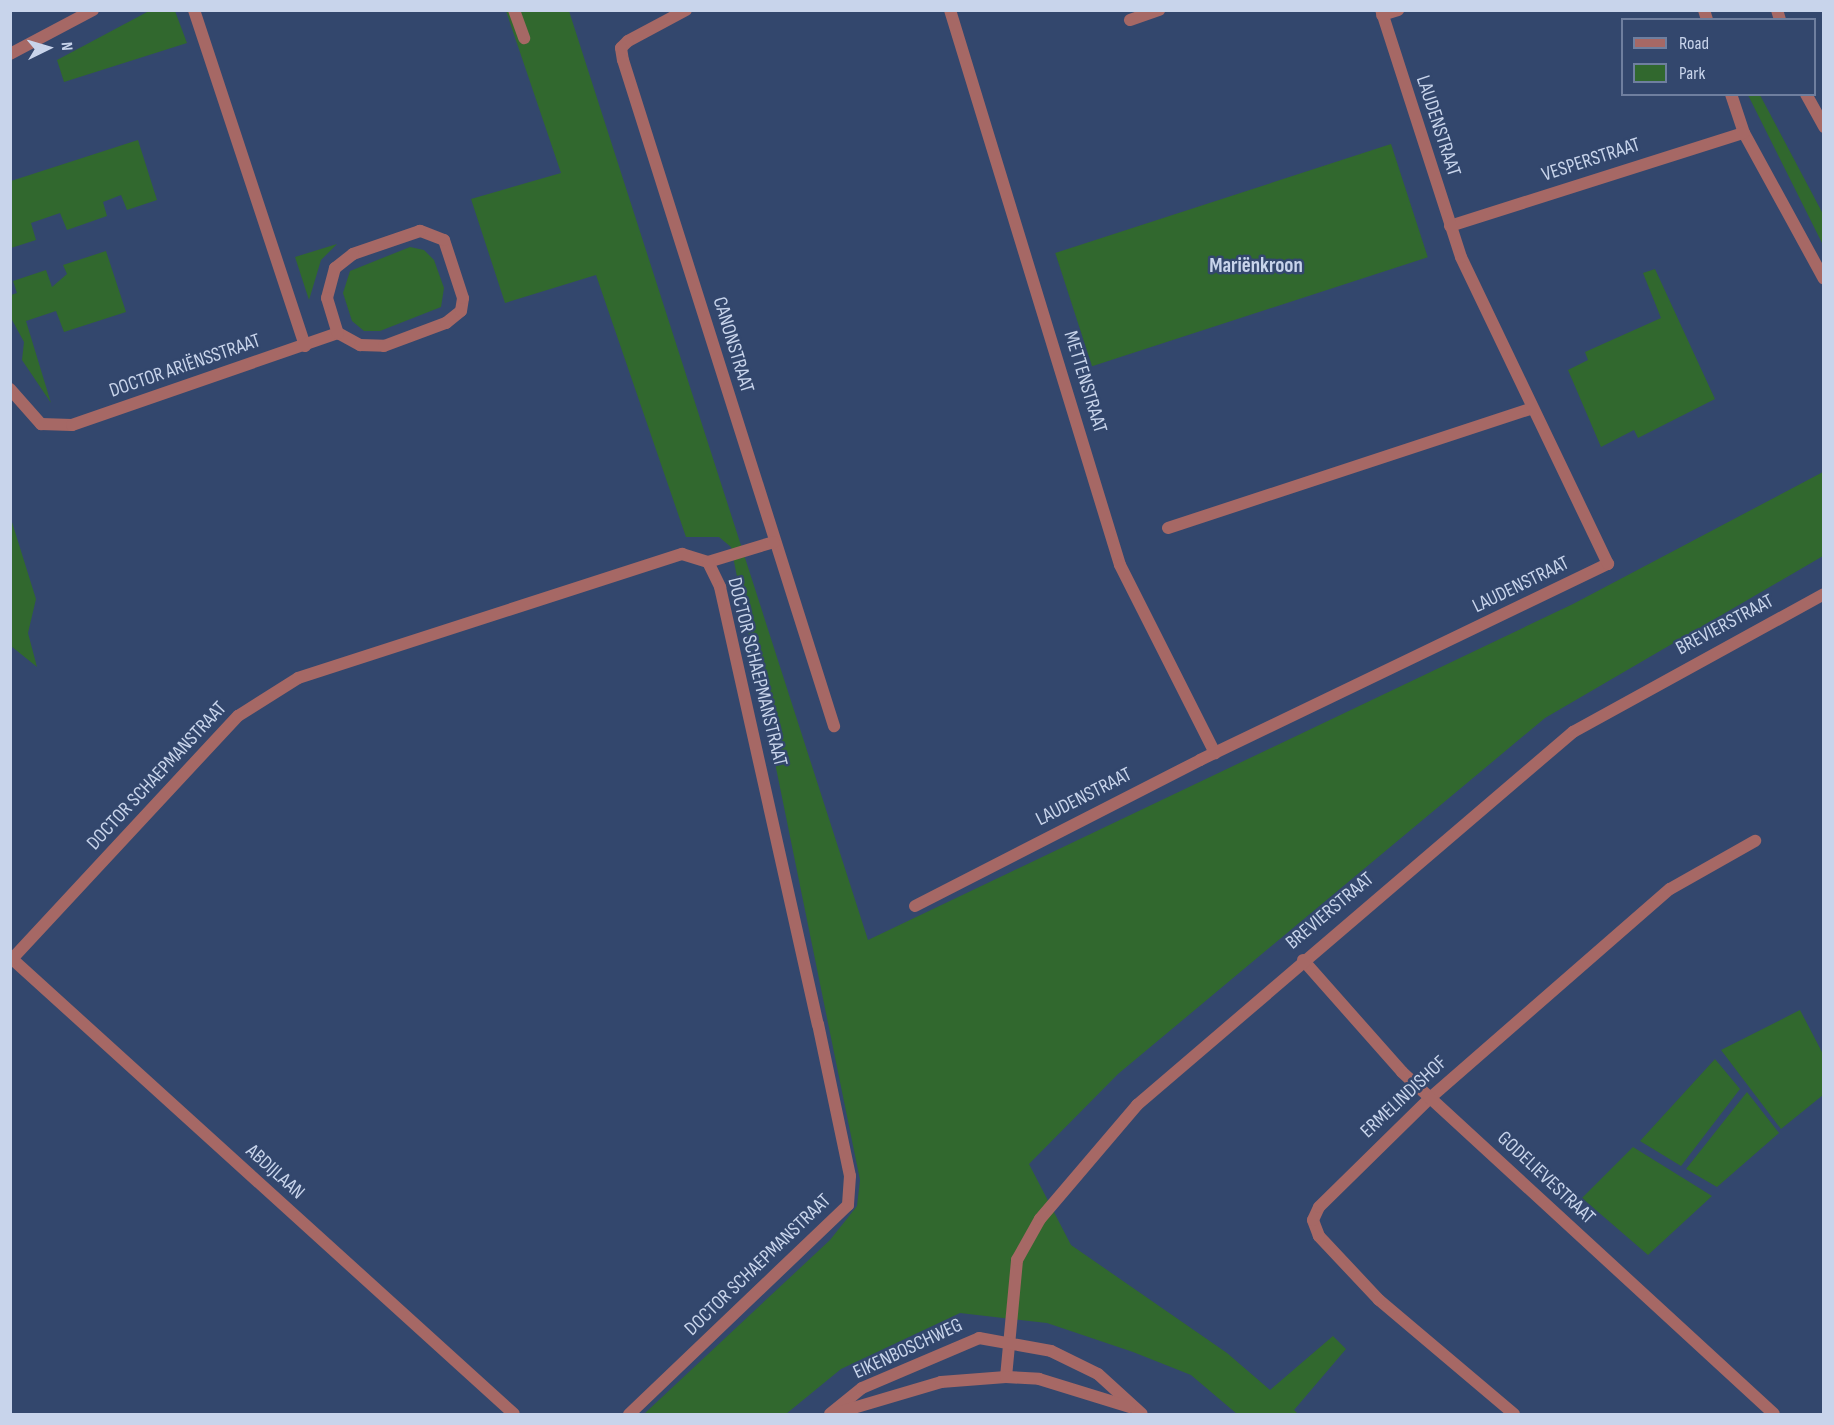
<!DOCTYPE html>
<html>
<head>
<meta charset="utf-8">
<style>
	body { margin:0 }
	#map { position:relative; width:1834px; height:1425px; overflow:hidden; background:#33476d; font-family:"Sofia Sans Condensed",sans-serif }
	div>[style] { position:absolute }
	.green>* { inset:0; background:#31682e; transform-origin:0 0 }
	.service>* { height:12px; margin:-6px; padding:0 6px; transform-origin:6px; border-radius:6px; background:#a66865 }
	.minor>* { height:12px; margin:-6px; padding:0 6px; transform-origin:6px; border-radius:6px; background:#a66865 }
	.tertiary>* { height:12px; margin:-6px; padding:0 6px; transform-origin:6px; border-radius:6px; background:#a66865 }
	span { translate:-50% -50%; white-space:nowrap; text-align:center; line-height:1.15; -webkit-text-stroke:5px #33476d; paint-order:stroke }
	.street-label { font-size:20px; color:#c8d4eb }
	.neighbourhood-label { font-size:21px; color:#c8d4eb; font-weight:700 }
	.frame { position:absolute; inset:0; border:12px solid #c8d4eb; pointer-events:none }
	.legend { position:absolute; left:1621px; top:18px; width:195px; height:78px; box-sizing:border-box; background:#33476d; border:2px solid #6f7f9f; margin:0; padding:8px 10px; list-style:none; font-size:18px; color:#c8d4eb }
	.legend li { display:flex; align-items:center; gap:12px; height:30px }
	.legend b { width:30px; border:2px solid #6f7f9f }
	.north { position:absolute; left:18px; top:18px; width:60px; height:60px; -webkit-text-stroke:4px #33476d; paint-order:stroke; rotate:85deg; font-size:16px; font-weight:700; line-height:24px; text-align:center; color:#c8d4eb }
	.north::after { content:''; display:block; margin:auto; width:21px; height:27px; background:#c8d4eb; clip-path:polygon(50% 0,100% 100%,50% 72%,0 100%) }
</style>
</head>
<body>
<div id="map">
	<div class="green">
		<i style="clip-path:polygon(149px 11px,175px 11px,187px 43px,64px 82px,57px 60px)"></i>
		<i style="clip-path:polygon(506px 11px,569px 11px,868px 940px,1573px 604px,1823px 472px,1823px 556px,1545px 718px,1118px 1074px,1029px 1164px,1071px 1245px,1227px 1353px,1270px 1390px,1333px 1336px,1346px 1349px,1294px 1410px,1298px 1414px,1237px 1414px,1191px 1375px,1133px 1352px,1047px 1323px,960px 1313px,841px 1369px,786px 1414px,644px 1414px,830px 1240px,857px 1206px,860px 1180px,731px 547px,719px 537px,686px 537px,596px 275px,505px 303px,471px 199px,561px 173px)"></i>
		<i style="clip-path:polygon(1748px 95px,1760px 95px,1823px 214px,1823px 245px)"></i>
		<i style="clip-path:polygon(138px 140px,157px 200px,127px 210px,121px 195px,103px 202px,107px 216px,67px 230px,60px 213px,31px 223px,36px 240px,11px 248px,11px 181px)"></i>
		<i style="left:1391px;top:144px;width:119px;height:353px;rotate:72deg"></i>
		<i style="clip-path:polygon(337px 244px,321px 260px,309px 300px,295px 257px)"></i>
		<i style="clip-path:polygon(410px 247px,424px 250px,434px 260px,444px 288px,441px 307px,380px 331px,364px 331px,352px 321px,343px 293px,350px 271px)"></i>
		<i style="clip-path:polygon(106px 251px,126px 312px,64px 332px,56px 311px,26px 321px,51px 403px,22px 360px,24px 342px,11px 318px,11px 295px,17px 293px,13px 281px,46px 270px,52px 287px,67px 274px,63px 265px)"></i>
		<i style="clip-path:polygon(1655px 269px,1715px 399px,1638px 438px,1634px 430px,1601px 447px,1568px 370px,1588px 360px,1585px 352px,1661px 318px,1643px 273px)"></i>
		<i style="clip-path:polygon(11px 519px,36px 599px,28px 633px,37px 667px,11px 646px)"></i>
		<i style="clip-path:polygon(1800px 1010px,1823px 1054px,1823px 1095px,1781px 1129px,1721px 1050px)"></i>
		<i style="clip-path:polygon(1715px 1059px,1740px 1089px,1681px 1166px,1640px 1141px)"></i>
		<i style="clip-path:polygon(1747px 1092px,1779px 1133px,1717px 1187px,1686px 1169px)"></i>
		<i style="clip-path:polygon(1633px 1147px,1712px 1196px,1648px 1255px,1582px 1198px)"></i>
	</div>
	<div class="service">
		<i style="left:194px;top:10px;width:354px;rotate:71.7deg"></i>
		<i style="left:514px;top:10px;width:30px;rotate:70deg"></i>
		<i style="left:1777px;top:10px;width:10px;rotate:73deg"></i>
		<i style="left:1382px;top:15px;width:17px;rotate:-17deg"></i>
		<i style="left:1130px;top:20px;width:31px;rotate:-19deg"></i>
		<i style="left:1806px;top:94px;width:38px;rotate:61deg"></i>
		<i style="left:1168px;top:528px;width:382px;rotate:-18.2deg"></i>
		<i style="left:1514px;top:1414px;width:177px;rotate:-139.8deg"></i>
		<i style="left:1379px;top:1300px;width:88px;rotate:-133.2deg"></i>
		<i style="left:1319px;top:1236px;width:17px;rotate:-111deg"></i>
		<i style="left:1313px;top:1220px;width:14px;rotate:-65deg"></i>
		<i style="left:1319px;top:1207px;width:156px;rotate:-44.5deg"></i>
		<i style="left:1430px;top:1098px;width:318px;rotate:-41.1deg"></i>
		<i style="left:1670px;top:889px;width:98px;rotate:-29.5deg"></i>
	</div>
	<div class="minor">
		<i style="left:686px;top:10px;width:66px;rotate:151.9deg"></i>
		<i style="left:628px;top:41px;width:10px;rotate:135deg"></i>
		<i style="left:621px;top:48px;width:12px;rotate:81deg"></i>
		<i style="left:623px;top:60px;width:699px;rotate:72.42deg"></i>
		<i style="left:950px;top:10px;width:580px;rotate:72.97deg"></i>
		<i style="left:1120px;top:565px;width:211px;rotate:63.2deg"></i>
		<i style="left:1704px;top:10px;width:10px;rotate:73deg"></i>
		<i style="left:10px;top:54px;width:94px;rotate:-27.9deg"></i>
		<i style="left:1731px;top:94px;width:41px;rotate:71.6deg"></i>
		<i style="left:1744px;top:133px;width:166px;rotate:61.3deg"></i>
		<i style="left:1450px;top:226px;width:308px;rotate:-17.6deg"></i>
		<i style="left:10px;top:389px;width:47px;rotate:48.5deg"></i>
		<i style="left:41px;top:424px;width:31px;rotate:2deg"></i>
		<i style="left:72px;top:425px;width:281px;rotate:-19.1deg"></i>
		<i style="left:338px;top:333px;width:25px;rotate:29deg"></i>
		<i style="left:360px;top:345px;width:24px;rotate:2deg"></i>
		<i style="left:384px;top:346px;width:66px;rotate:-20.4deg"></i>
		<i style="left:446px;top:323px;width:19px;rotate:-39deg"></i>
		<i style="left:461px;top:311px;width:13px;rotate:-81deg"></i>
		<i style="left:463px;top:298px;width:61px;rotate:-108.1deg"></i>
		<i style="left:444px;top:240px;width:26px;rotate:-159deg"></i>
		<i style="left:420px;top:231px;width:71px;rotate:161.1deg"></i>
		<i style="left:353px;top:254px;width:23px;rotate:142deg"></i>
		<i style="left:335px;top:268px;width:31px;rotate:105deg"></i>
		<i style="left:327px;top:298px;width:37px;rotate:73deg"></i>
		<i style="left:708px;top:562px;width:69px;rotate:-16.9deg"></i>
		<i style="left:915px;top:906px;width:320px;rotate:-27.1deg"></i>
		<i style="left:1200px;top:760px;width:453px;rotate:-25.7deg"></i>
		<i style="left:1608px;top:564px;width:340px;rotate:-115.6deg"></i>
		<i style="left:1461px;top:257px;width:260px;rotate:-107.9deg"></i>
		<i style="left:10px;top:957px;width:680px;rotate:42.2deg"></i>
		<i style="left:12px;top:959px;width:332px;rotate:-47.1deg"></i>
		<i style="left:238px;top:716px;width:71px;rotate:-32.3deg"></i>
		<i style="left:298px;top:678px;width:404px;rotate:-17.9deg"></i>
		<i style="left:682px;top:554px;width:27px;rotate:17deg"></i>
		<i style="left:708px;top:562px;width:28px;rotate:64deg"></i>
		<i style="left:720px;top:587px;width:448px;rotate:77.4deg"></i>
		<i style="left:818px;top:1024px;width:155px;rotate:78.1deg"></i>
		<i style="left:850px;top:1176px;width:29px;rotate:94deg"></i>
		<i style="left:848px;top:1205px;width:303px;rotate:136.3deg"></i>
		<i style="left:1303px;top:960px;width:149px;rotate:48.5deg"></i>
		<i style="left:1402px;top:1072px;width:505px;rotate:42.59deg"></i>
		<i style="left:1006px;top:1377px;width:118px;rotate:-84.6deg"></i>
		<i style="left:1017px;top:1260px;width:47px;rotate:-60.7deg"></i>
		<i style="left:1040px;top:1219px;width:150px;rotate:-49.6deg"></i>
		<i style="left:1137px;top:1105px;width:574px;rotate:-40.55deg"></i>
		<i style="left:1573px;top:732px;width:286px;rotate:-28.8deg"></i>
	</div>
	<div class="tertiary">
		<i style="left:830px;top:1414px;width:41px;rotate:-39.1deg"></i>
		<i style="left:862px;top:1388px;width:127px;rotate:-23.1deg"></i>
		<i style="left:979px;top:1338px;width:73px;rotate:10.2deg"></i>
		<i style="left:1051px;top:1351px;width:52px;rotate:26.1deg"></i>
		<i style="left:1098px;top:1374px;width:59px;rotate:42.3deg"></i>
		<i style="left:833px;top:1414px;width:113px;rotate:-16.5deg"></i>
		<i style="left:941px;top:1382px;width:65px;rotate:-4.4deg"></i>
		<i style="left:1006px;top:1377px;width:33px;rotate:3deg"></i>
		<i style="left:1039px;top:1379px;width:95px;rotate:17.1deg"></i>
	</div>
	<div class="street-label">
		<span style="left:1438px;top:126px;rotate:72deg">LAUDENSTRAAT</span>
		<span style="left:1591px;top:160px;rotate:-18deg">VESPERSTRAAT</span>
		<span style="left:733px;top:345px;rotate:73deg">CANONSTRAAT</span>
		<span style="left:185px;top:366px;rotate:-19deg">DOCTOR ARIËNSSTRAAT</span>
		<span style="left:1085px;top:382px;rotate:73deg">METTENSTRAAT</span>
		<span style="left:1521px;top:585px;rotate:-26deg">LAUDENSTRAAT</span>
		<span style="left:1725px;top:625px;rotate:-28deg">BREVIERSTRAAT</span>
		<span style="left:757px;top:672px;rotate:76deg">DOCTOR SCHAEPMANSTRAAT</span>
		<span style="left:157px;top:776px;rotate:-47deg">DOCTOR SCHAEPMANSTRAAT</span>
		<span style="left:1084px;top:797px;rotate:-27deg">LAUDENSTRAAT</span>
		<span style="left:1330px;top:911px;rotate:-40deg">BREVIERSTRAAT</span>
		<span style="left:1404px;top:1097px;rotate:-43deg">ERMELINDISHOF</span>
		<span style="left:275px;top:1172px;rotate:42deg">ABDIJLAAN</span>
		<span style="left:1546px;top:1178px;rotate:43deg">GODELIEVESTRAAT</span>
		<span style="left:758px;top:1265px;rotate:-44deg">DOCTOR SCHAEPMANSTRAAT</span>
		<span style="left:908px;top:1349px;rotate:-25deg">EIKENBOSCHWEG</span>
	</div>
	<div class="neighbourhood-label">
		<span style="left:1256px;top:266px">Mariënkroon</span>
	</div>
	<div class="frame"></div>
	<ul class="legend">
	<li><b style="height:8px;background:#a66865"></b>Road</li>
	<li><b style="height:16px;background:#31682e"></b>Park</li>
	</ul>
	<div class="north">N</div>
</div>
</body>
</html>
